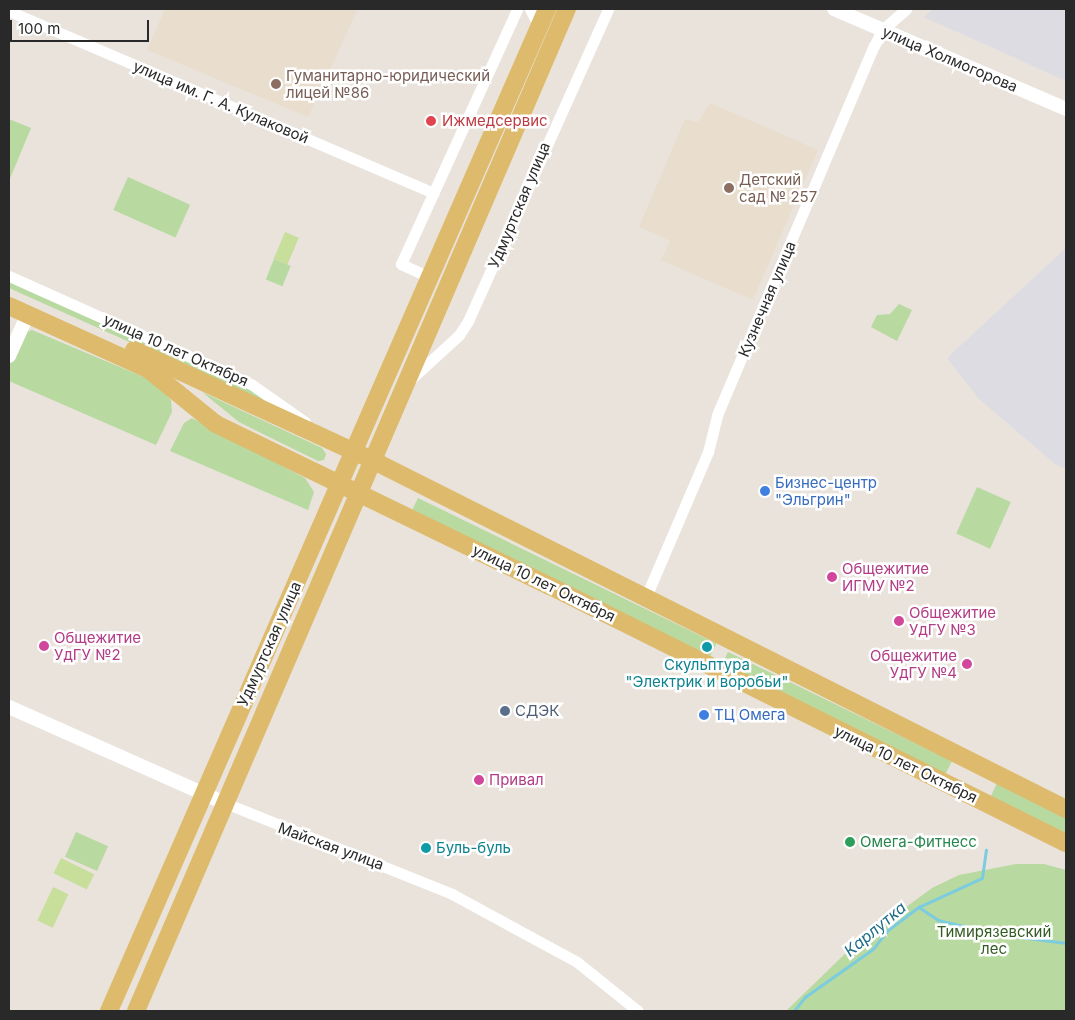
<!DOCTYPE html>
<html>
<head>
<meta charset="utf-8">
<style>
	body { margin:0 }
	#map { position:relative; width:1075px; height:1020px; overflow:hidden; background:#e9e3dc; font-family:Inter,sans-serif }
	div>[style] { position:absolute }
	.industrial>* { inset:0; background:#dddce2 }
	.education>* { inset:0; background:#e9decd }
	.green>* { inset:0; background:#b8d99f; transform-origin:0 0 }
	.pitch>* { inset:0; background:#c8df9c; transform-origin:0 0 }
	.stream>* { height:2.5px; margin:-1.25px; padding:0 1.25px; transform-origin:1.25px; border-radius:1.25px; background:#7cccdf }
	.minor>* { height:11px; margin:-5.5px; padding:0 5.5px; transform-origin:5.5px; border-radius:5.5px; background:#fff }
	.tertiary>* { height:14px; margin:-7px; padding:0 7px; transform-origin:7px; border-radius:7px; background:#fff }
	.primary>* { height:18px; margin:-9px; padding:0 9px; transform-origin:9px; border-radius:9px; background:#debb6c }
	.dots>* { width:14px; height:14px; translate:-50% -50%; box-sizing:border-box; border:2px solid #fff; border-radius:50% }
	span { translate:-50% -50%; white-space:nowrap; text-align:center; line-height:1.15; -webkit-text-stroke:5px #fff; paint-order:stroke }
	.street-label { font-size:15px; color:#292929 }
	.education-label { font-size:15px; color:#785e54 }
	.left { translate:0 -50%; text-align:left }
	.health-label { font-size:15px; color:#be3a42 }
	.shop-label { font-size:15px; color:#366cbe }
	.hotel-label { font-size:15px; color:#b23c85 }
	.right { translate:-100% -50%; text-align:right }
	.culture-label { font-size:15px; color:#0d838f }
	.service-label { font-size:15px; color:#4e5e75 }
	.leisure-label { font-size:15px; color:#27864d }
	.park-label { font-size:15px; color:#335c22 }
	.water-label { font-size:16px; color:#1e6c88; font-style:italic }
	.frame { position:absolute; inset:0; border:10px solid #292929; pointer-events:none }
	.scale { position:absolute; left:10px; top:20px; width:139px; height:22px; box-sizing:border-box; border:2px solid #292929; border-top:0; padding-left:6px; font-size:15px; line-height:18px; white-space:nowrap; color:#292929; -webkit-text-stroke:4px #fff; paint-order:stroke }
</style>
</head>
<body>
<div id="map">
	<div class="industrial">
		<i style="clip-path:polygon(933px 9px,1066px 9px,1066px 81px,924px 17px)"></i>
		<i style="clip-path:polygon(1066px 248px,1066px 469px,1055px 464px,979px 399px,947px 358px)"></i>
	</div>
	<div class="education">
		<i style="clip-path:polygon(165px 9px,358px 9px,308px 117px,147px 50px)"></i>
		<i style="clip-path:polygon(710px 103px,818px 150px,753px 300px,661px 260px,670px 241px,639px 227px,685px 119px,698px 122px)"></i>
	</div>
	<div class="green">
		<i style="clip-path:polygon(9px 119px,31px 128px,9px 181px)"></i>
		<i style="left:128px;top:177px;width:68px;height:36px;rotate:24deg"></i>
		<i style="left:274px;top:259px;width:18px;height:22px;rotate:22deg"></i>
		<i style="clip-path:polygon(9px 281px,256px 389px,279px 409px,9px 288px)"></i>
		<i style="clip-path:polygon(899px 304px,912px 310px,897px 341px,871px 327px,877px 315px,890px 314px)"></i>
		<i style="clip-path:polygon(32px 330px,146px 378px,160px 387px,171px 400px,172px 412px,156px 445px,9px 381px,9px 365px,19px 342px,23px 333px)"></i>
		<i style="clip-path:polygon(202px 392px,322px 448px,326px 454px,324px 460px,318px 461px,239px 422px)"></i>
		<i style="clip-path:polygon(192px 418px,305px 478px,314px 492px,308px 510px,170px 451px,184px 423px)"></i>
		<i style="left:977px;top:487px;width:37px;height:51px;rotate:24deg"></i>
		<i style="left:418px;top:498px;width:332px;height:14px;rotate:26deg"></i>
		<i style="clip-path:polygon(728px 652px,952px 761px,945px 775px,722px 664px)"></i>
		<i style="clip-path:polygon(997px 783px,1066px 818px,1066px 835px,990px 798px)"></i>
		<i style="left:76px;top:832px;width:35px;height:27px;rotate:24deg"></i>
		<i style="clip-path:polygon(1016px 864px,1044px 864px,1066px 870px,1066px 1011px,786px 1011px,852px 947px,932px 888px,959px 875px)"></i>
	</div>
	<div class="pitch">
		<i style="left:285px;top:232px;width:15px;height:29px;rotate:23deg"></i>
		<i style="left:61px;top:858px;width:37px;height:17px;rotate:26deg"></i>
		<i style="left:53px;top:887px;width:17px;height:37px;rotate:25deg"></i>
	</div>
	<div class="stream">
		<i style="left:919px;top:907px;width:23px;rotate:34deg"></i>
		<i style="left:938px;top:920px;width:61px;rotate:13.3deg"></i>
		<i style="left:997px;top:934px;width:70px;rotate:7.4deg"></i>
		<i style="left:794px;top:1011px;width:18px;rotate:-52deg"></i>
		<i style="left:805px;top:997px;width:83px;rotate:-35.2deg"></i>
		<i style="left:873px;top:949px;width:24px;rotate:-52deg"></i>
		<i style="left:888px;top:930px;width:39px;rotate:-37deg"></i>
		<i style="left:919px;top:907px;width:69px;rotate:-24.7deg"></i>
		<i style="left:982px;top:878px;width:28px;rotate:-82deg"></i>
	</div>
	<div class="minor">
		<i style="left:530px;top:9px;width:20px;rotate:63deg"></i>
		<i style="left:9px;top:11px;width:462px;rotate:23.2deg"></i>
		<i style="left:9px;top:276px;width:265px;rotate:24.1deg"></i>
		<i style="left:251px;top:384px;width:66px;rotate:35.1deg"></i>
		<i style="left:429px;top:277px;width:31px;rotate:-155deg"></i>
		<i style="left:401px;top:264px;width:280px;rotate:-65.5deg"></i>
		<i style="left:411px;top:379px;width:65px;rotate:-42.5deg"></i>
		<i style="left:459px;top:335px;width:17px;rotate:-57deg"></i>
		<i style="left:468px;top:321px;width:342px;rotate:-65.8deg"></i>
		<i style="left:645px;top:599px;width:160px;rotate:-66.8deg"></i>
		<i style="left:708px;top:452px;width:38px;rotate:-76deg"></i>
		<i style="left:717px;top:415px;width:401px;rotate:-67deg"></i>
		<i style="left:874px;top:46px;width:18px;rotate:-63deg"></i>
		<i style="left:882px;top:30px;width:32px;rotate:-41deg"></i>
		<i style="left:225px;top:803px;width:245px;rotate:21.8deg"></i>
		<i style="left:452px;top:894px;width:142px;rotate:28.5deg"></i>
		<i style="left:577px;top:962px;width:78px;rotate:38.8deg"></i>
	</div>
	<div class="tertiary">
		<i style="left:834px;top:9px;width:253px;rotate:23.3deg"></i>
		<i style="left:9px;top:356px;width:46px;rotate:-65.7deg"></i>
		<i style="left:9px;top:707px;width:236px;rotate:24deg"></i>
	</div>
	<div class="primary">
		<i style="left:9px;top:306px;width:153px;rotate:24.4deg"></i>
		<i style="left:148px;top:369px;width:87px;rotate:39deg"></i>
		<i style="left:216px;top:424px;width:371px;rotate:25.9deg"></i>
		<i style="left:550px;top:586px;width:576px;rotate:26.48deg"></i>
		<i style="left:134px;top:350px;width:262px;rotate:24.8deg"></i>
		<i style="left:372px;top:460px;width:777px;rotate:26.7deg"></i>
		<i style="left:109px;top:1011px;width:1094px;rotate:-66.39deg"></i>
		<i style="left:136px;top:1011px;width:1091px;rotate:-66.73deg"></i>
	</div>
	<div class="dots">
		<i style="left:276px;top:84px;background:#8d6e63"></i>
		<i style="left:431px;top:121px;background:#e0444e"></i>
		<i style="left:729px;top:188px;background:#8d6e63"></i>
		<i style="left:765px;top:491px;background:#3f7fe0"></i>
		<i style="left:832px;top:577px;background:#d1479c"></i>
		<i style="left:899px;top:621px;background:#d1479c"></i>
		<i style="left:44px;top:646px;background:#d1479c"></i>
		<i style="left:707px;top:647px;background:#0f9aa8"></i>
		<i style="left:967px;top:664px;background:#d1479c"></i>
		<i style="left:505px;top:711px;background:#5c6f8a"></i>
		<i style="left:704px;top:715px;background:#3f7fe0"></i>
		<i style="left:479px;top:780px;background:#d1479c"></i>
		<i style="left:850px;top:842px;background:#2e9e5b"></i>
		<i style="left:426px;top:848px;background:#0f9aa8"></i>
	</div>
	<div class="street-label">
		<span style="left:950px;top:59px;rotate:23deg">улица Холмогорова</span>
		<span style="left:221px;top:102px;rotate:23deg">улица им. Г. А. Кулаковой</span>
		<span style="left:519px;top:205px;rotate:-67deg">Удмуртская улица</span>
		<span style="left:767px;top:299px;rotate:-67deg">Кузнечная улица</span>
		<span style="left:176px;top:350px;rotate:24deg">улица 10 лет Октября</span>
		<span style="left:544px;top:583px;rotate:26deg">улица 10 лет Октября</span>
		<span style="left:269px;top:644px;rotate:-66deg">Удмуртская улица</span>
		<span style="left:906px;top:764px;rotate:26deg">улица 10 лет Октября</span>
		<span style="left:331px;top:846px;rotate:20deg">Майская улица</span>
	</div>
	<div class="education-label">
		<span class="left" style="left:286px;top:84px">Гуманитарно-юридический<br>лицей №86</span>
		<span class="left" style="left:739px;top:188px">Детский<br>сад № 257</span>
	</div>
	<div class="health-label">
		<span class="left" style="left:442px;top:121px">Ижмедсервис</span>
	</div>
	<div class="shop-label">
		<span class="left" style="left:775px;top:491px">Бизнес-центр<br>"Эльгрин"</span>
		<span class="left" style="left:714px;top:715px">ТЦ Омега</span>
	</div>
	<div class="hotel-label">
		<span class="left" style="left:842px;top:577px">Общежитие<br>ИГМУ №2</span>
		<span class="left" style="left:909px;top:621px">Общежитие<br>УдГУ №3</span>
		<span class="left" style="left:54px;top:646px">Общежитие<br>УдГУ №2</span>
		<span class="right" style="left:957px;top:664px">Общежитие<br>УдГУ №4</span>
		<span class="left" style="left:489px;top:780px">Привал</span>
	</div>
	<div class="culture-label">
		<span style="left:707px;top:673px">Скульптура<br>"Электрик и воробьи"</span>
		<span class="left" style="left:436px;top:848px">Буль-буль</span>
	</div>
	<div class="service-label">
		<span class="left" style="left:515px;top:711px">СДЭК</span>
	</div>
	<div class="leisure-label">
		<span class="left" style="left:860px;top:842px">Омега-Фитнесс</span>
	</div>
	<div class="park-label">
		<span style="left:994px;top:940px">Тимирязевский<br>лес</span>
	</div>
	<div class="water-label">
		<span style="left:875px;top:929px;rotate:-40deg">Карлутка</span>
	</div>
	<div class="frame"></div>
	<div class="scale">100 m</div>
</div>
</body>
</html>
